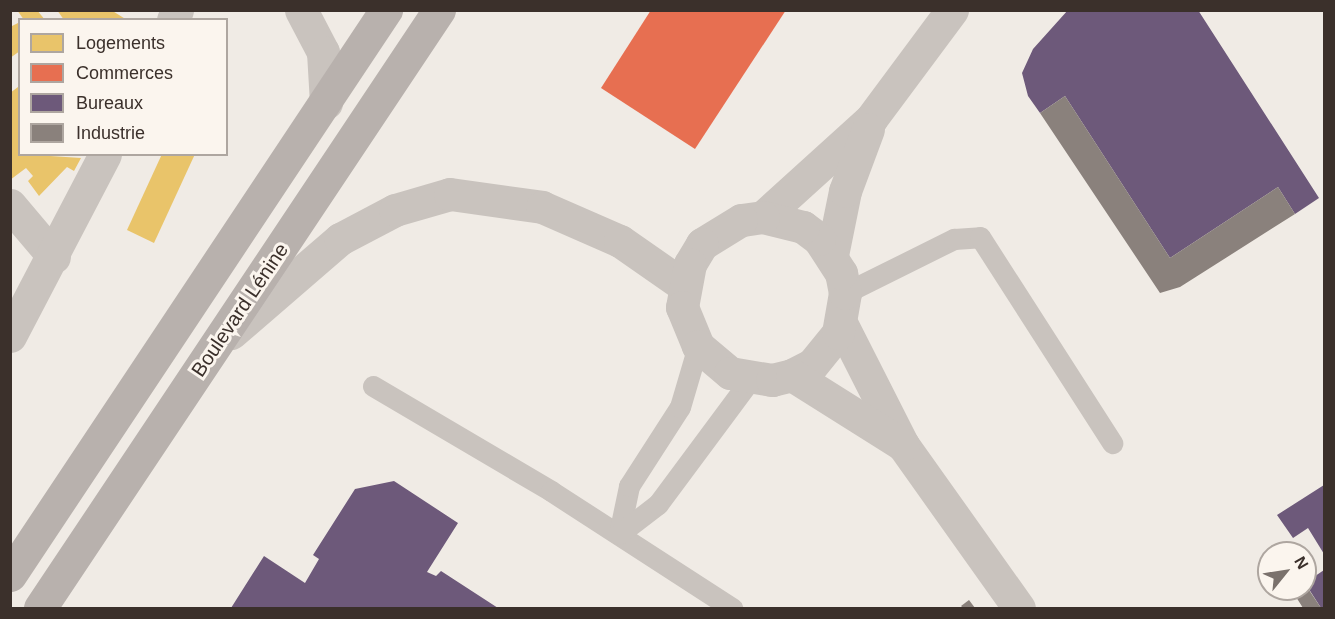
<!DOCTYPE html>
<html>
<head>
<meta charset="utf-8">
<style>
	body { margin:0 }
	#map { position:relative; width:1335px; height:619px; overflow:hidden; background:#f0ebe5; font-family:Helvetica,sans-serif }
	div>[style] { position:absolute }
	.homes>* { inset:0; background:#e9c46a }
	.shops>* { inset:0; background:#e76f51 }
	.offices>* { inset:0; background:#6d597a }
	.industry>* { inset:0; background:#8a817c }
	.lane>* { height:21px; margin:-10.5px; padding:0 10.5px; transform-origin:10.5px; border-radius:10.5px; background:#c9c3be }
	.street>* { height:33px; margin:-16.5px; padding:0 16.5px; transform-origin:16.5px; border-radius:16.5px; background:#c9c3be }
	.primary>* { height:33px; margin:-16.5px; padding:0 16.5px; transform-origin:16.5px; border-radius:16.5px; background:#b8b1ad }
	span { translate:-50% -50%; white-space:nowrap; text-align:center; line-height:1.15; -webkit-text-stroke:6px #fbf5ee; paint-order:stroke }
	.street-label { font-size:20px; color:#3b302b }
	.frame { position:absolute; inset:0; border:12px solid #3b302b; pointer-events:none }
	.legend { position:absolute; left:18px; top:18px; width:210px; height:138px; box-sizing:border-box; background:#fbf5ee; border:2px solid #aea6a0; margin:0; padding:8px 10px; list-style:none; font-size:18px; color:#3b302b }
	.legend li { display:flex; align-items:center; gap:12px; height:30px }
	.legend b { width:30px; border:2px solid #aea6a0 }
	.north { position:absolute; left:1257px; top:541px; width:60px; height:60px; box-sizing:border-box; background:#fbf5ee; border:2px solid #aea6a0; border-radius:50%; rotate:60deg; font-size:16px; font-weight:700; line-height:24px; text-align:center; color:#3b302b }
	.north::after { content:''; display:block; margin:auto; width:21px; height:27px; background:#7a716c; clip-path:polygon(50% 0,100% 100%,50% 72%,0 100%) }
</style>
</head>
<body>
<div id="map">
	<div class="homes">
		<i style="clip-path:polygon(17px 10px,37px 10px,45px 20px,24px 20px)"></i>
		<i style="clip-path:polygon(57px 10px,111px 10px,127px 20px,64px 20px)"></i>
		<i style="clip-path:polygon(20px 22px,20px 51px,10px 58px,10px 27px)"></i>
		<i style="clip-path:polygon(18px 87px,20px 154px,81px 158px,74px 171px,67px 167px,39px 196px,28px 181px,33px 176px,26px 168px,10px 180px,10px 93px)"></i>
		<i style="clip-path:polygon(162px 154px,195px 154px,154px 243px,127px 230px)"></i>
	</div>
	<div class="shops">
		<i style="clip-path:polygon(651px 10px,786px 10px,695px 149px,601px 88px)"></i>
	</div>
	<div class="offices">
		<i style="clip-path:polygon(1068px 10px,1198px 10px,1319px 198px,1295px 214px,1278px 187px,1170px 258px,1065px 96px,1040px 113px,1028px 96px,1022px 73px,1033px 49px)"></i>
		<i style="clip-path:polygon(394px 481px,458px 523px,427px 572px,436px 576px,441px 571px,498px 608px,231px 608px,264px 556px,305px 583px,319px 559px,313px 555px,355px 489px)"></i>
		<i style="clip-path:polygon(1324px 485px,1324px 554px,1308px 528px,1293px 538px,1277px 515px)"></i>
		<i style="clip-path:polygon(1324px 570px,1324px 608px,1321px 608px,1305px 583px)"></i>
	</div>
	<div class="industry">
		<i style="clip-path:polygon(1065px 96px,1170px 258px,1278px 187px,1295px 214px,1180px 287px,1160px 293px,1040px 113px)"></i>
		<i style="clip-path:polygon(1305px 584px,1321px 608px,1303px 608px,1291px 589px,1305px 589px)"></i>
		<i style="clip-path:polygon(969px 600px,975px 608px,963px 608px,961px 606px)"></i>
	</div>
	<div class="lane">
		<i style="left:845px;top:293px;width:122px;rotate:-26.4deg"></i>
		<i style="left:954px;top:239px;width:26px;rotate:-4deg"></i>
		<i style="left:980px;top:237px;width:245px;rotate:57.3deg"></i>
		<i style="left:373px;top:386px;width:207px;rotate:30.5deg"></i>
		<i style="left:551px;top:491px;width:216px;rotate:32.9deg"></i>
		<i style="left:619px;top:534px;width:49px;rotate:-78.2deg"></i>
		<i style="left:629px;top:486px;width:94px;rotate:-57.2deg"></i>
		<i style="left:680px;top:407px;width:64px;rotate:-73.6deg"></i>
		<i style="left:619px;top:534px;width:49px;rotate:-37.6deg"></i>
		<i style="left:658px;top:504px;width:156px;rotate:-53.4deg"></i>
	</div>
	<div class="street">
		<i style="left:301px;top:10px;width:47px;rotate:62.4deg"></i>
		<i style="left:323px;top:52px;width:51px;rotate:86.6deg"></i>
		<i style="left:173px;top:20px;width:11px;rotate:-68deg"></i>
		<i style="left:10px;top:205px;width:68px;rotate:49.8deg"></i>
		<i style="left:763px;top:217px;width:146px;rotate:-42.2deg"></i>
		<i style="left:871px;top:119px;width:136px;rotate:-53.4deg"></i>
		<i style="left:832px;top:255px;width:65px;rotate:-78.5deg"></i>
		<i style="left:845px;top:191px;width:66px;rotate:-69.6deg"></i>
		<i style="left:841px;top:323px;width:137px;rotate:63.1deg"></i>
		<i style="left:903px;top:445px;width:200px;rotate:54.6deg"></i>
		<i style="left:231px;top:333px;width:144px;rotate:-40.8deg"></i>
		<i style="left:340px;top:239px;width:62px;rotate:-27.8deg"></i>
		<i style="left:395px;top:210px;width:57px;rotate:-16.2deg"></i>
		<i style="left:450px;top:194px;width:93px;rotate:8deg"></i>
		<i style="left:542px;top:207px;width:85px;rotate:23.6deg"></i>
		<i style="left:620px;top:241px;width:77px;rotate:34.9deg"></i>
		<i style="left:10px;top:336px;width:205px;rotate:-62.4deg"></i>
		<i style="left:792px;top:375px;width:22px;rotate:-27deg"></i>
		<i style="left:812px;top:365px;width:41px;rotate:-50.9deg"></i>
		<i style="left:838px;top:333px;width:41px;rotate:-80.1deg"></i>
		<i style="left:845px;top:293px;width:20px;rotate:-101deg"></i>
		<i style="left:841px;top:273px;width:40px;rotate:-122.9deg"></i>
		<i style="left:819px;top:239px;width:20px;rotate:-143deg"></i>
		<i style="left:803px;top:227px;width:41px;rotate:-166deg"></i>
		<i style="left:763px;top:217px;width:22px;rotate:172deg"></i>
		<i style="left:741px;top:220px;width:46px;rotate:148.4deg"></i>
		<i style="left:702px;top:244px;width:23px;rotate:121deg"></i>
		<i style="left:690px;top:264px;width:44px;rotate:100.5deg"></i>
		<i style="left:682px;top:307px;width:42px;rotate:67.7deg"></i>
		<i style="left:698px;top:346px;width:42px;rotate:40.2deg"></i>
		<i style="left:730px;top:373px;width:43px;rotate:9.5deg"></i>
		<i style="left:772px;top:380px;width:21px;rotate:-14deg"></i>
		<i style="left:792px;top:375px;width:131px;rotate:32.2deg"></i>
	</div>
	<div class="primary">
		<i style="left:10px;top:575px;width:679px;rotate:-56.36deg"></i>
		<i style="left:40px;top:608px;width:719px;rotate:-56.29deg"></i>
	</div>
	<div class="street-label">
		<span style="left:240px;top:310px;rotate:-56deg">Boulevard Lénine</span>
	</div>
	<div class="frame"></div>
	<ul class="legend">
	<li><b style="height:16px;background:#e9c46a"></b>Logements</li>
	<li><b style="height:16px;background:#e76f51"></b>Commerces</li>
	<li><b style="height:16px;background:#6d597a"></b>Bureaux</li>
	<li><b style="height:16px;background:#8a817c"></b>Industrie</li>
	</ul>
	<div class="north">N</div>
</div>
</body>
</html>
